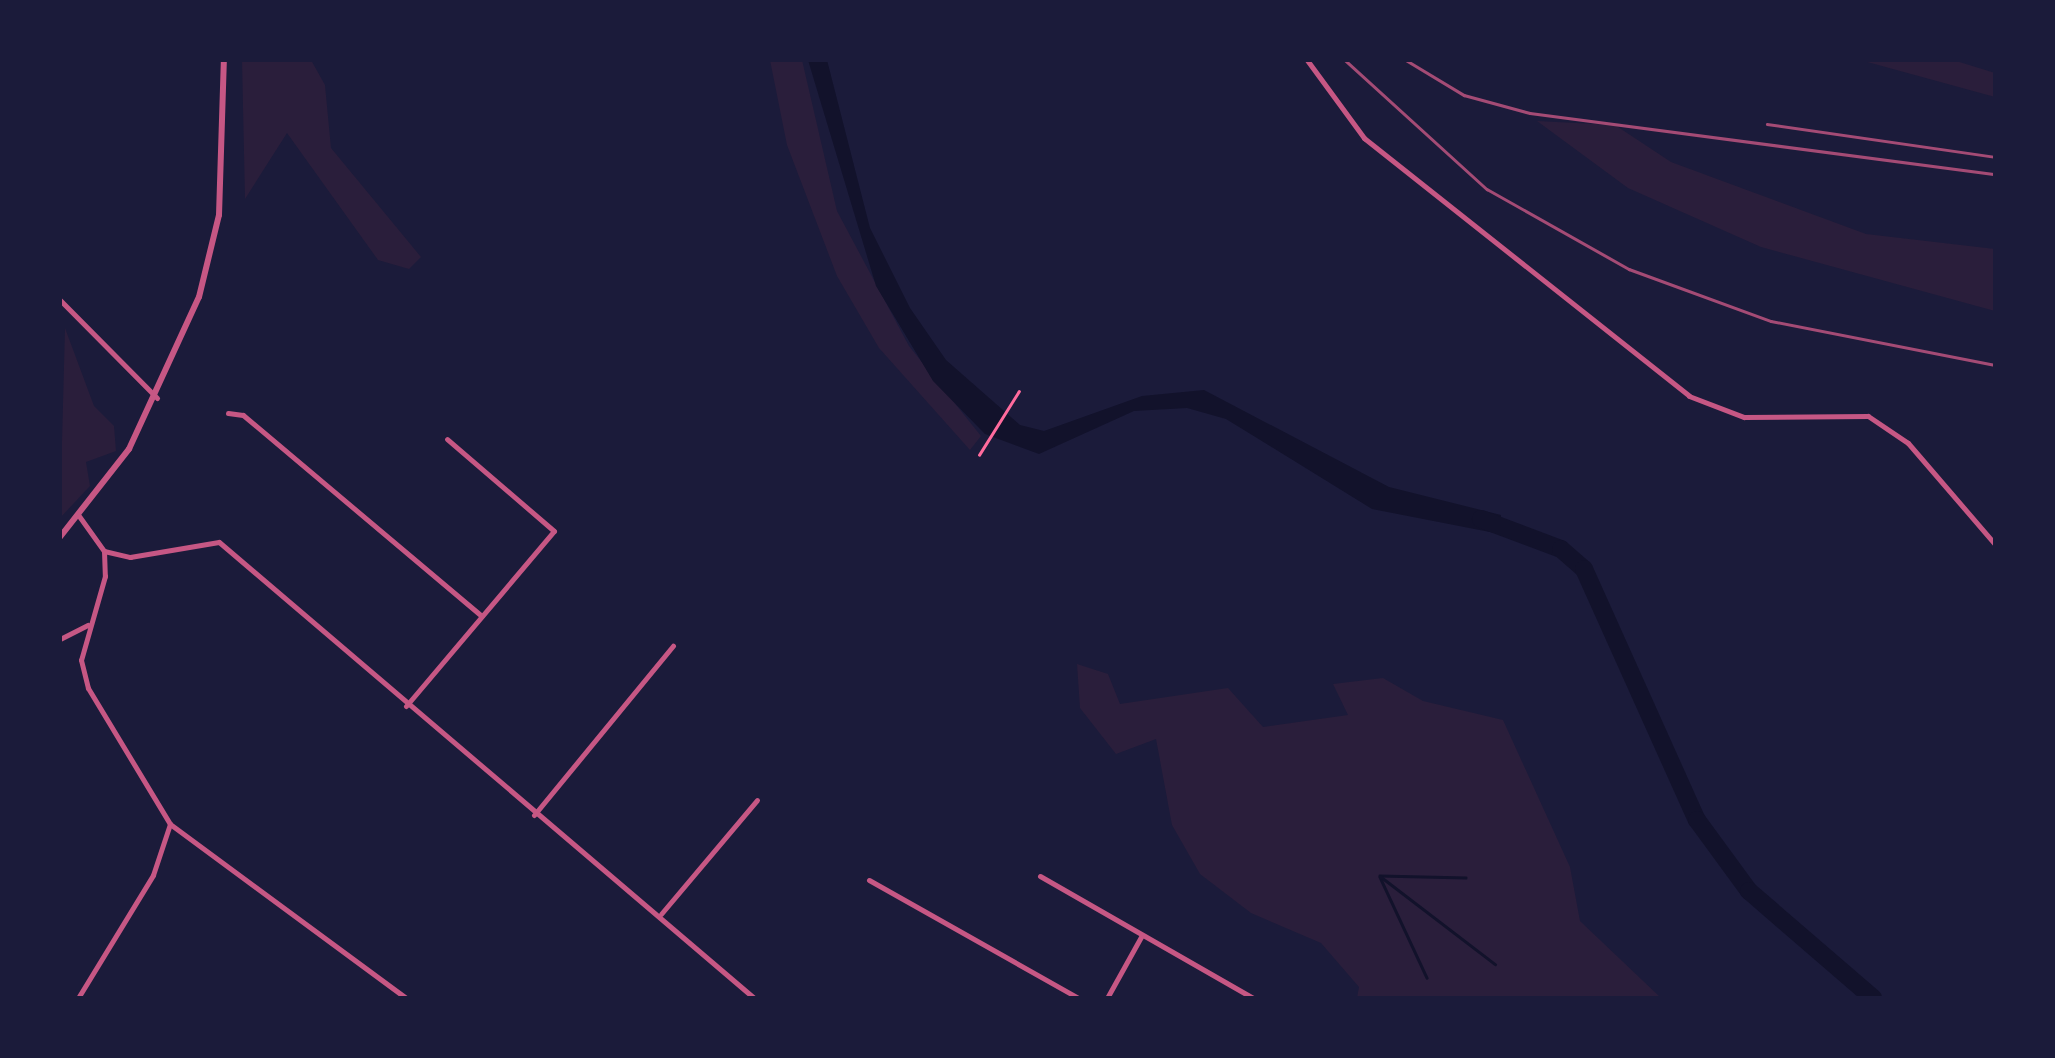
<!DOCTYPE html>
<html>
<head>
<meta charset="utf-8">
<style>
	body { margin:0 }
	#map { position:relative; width:2055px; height:1058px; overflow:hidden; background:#1b1b3a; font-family:"DejaVu Sans",sans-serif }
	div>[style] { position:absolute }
	.green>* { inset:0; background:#2a1e3b }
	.water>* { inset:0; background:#12122b }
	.stream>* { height:2.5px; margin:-1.25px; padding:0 1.25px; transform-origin:1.25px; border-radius:1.25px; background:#12122b }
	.river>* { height:18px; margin:-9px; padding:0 9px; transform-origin:9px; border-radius:9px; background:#12122b }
	.path>* { height:2.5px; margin:-1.25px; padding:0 1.25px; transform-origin:1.25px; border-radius:1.25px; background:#ff6b9d }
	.minor>* { height:5px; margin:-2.5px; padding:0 2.5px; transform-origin:2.5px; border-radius:2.5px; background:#c65784 }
	.tertiary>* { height:6px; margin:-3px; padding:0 3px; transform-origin:3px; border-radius:3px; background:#c65784 }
	.rail>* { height:2.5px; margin:-1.25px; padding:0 1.25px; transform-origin:1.25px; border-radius:1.25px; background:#a44b75 }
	span { translate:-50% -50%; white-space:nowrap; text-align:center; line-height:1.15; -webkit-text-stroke:9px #1b1b3a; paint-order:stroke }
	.frame { position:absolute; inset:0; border:62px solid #1b1b3a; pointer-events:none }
</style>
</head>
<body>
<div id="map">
	<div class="green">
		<i style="clip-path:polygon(242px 60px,311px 60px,325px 85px,331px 148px,421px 257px,409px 269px,378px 260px,287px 133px,245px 199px)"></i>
		<i style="clip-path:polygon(770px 60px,802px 60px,837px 211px,909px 346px,981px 436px,970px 450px,879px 348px,837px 276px,787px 145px)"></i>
		<i style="clip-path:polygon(1860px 60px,1953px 60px,1995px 73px,1995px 97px)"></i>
		<i style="clip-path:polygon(1537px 121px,1615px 125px,1671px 162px,1866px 234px,1995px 249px,1995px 311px,1761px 247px,1628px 188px)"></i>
		<i style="clip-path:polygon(65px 328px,94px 406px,114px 426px,116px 451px,86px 462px,90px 486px,60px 518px)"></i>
		<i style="clip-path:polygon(1077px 664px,1108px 674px,1120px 704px,1228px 688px,1263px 727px,1348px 715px,1333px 684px,1383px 678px,1423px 701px,1503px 720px,1570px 867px,1580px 921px,1661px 998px,1357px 998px,1359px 987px,1321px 943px,1251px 913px,1200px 874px,1172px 825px,1156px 739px,1116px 754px,1080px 708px)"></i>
	</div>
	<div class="water">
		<i style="clip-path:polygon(808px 60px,827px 60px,870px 228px,910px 308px,946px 360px,1020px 425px,1044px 431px,1142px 396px,1204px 390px,1389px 487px,1501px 515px,1500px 534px,1372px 509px,1226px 419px,1187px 408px,1134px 411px,1039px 454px,985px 434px,933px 381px,876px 286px)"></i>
	</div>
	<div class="stream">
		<i style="left:1380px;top:877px;width:111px;rotate:65deg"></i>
		<i style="left:1466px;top:878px;width:86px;rotate:-178.7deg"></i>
		<i style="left:1380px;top:876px;width:145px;rotate:37.4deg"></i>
	</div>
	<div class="river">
		<i style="left:1481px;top:519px;width:85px;rotate:20.6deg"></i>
		<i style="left:1561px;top:549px;width:30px;rotate:41deg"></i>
		<i style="left:1584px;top:569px;width:275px;rotate:65.8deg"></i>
		<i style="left:1697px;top:820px;width:88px;rotate:53.8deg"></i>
		<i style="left:1749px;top:891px;width:164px;rotate:40.8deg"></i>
	</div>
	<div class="path">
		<i style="left:979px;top:455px;width:75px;rotate:-58deg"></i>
	</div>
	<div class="minor">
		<i style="left:1307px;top:60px;width:97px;rotate:53.8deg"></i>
		<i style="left:1364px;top:138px;width:415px;rotate:38.4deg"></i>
		<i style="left:1689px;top:396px;width:59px;rotate:20.9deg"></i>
		<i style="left:1744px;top:417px;width:124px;rotate:-0.5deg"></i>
		<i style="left:1868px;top:416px;width:48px;rotate:34deg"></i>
		<i style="left:1908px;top:443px;width:133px;rotate:49.3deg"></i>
		<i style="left:60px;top:300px;width:138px;rotate:45.3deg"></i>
		<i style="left:228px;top:413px;width:15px;rotate:8deg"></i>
		<i style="left:243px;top:415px;width:312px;rotate:40.1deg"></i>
		<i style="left:79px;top:516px;width:43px;rotate:54.5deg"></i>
		<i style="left:104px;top:551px;width:25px;rotate:88deg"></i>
		<i style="left:105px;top:576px;width:87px;rotate:105.9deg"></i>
		<i style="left:81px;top:660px;width:29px;rotate:76deg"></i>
		<i style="left:88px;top:688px;width:159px;rotate:58.9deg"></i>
		<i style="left:170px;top:824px;width:293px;rotate:36.4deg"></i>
		<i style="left:104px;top:551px;width:27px;rotate:13deg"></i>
		<i style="left:130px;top:557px;width:90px;rotate:-9.6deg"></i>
		<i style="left:219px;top:542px;width:703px;rotate:40.44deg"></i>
		<i style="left:60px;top:639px;width:31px;rotate:-27deg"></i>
		<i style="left:406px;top:706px;width:229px;rotate:-49.8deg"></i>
		<i style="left:554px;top:531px;width:141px;rotate:-139.3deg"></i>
		<i style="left:534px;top:815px;width:219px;rotate:-50.6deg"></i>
		<i style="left:1040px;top:876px;width:245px;rotate:29.8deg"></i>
		<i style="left:869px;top:880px;width:240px;rotate:29.4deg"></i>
		<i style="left:661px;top:914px;width:149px;rotate:-49.9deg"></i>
		<i style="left:78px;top:998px;width:144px;rotate:-58.6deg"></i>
		<i style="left:153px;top:875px;width:54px;rotate:-71.6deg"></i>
		<i style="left:1107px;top:998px;width:72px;rotate:-60.9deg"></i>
	</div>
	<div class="tertiary">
		<i style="left:60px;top:537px;width:112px;rotate:-51.9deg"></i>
		<i style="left:129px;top:449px;width:167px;rotate:-65.3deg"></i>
		<i style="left:199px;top:297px;width:84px;rotate:-76.3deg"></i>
		<i style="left:219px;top:215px;width:155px;rotate:-88.2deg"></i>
	</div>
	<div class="rail">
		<i style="left:1345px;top:60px;width:192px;rotate:42.3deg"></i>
		<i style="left:1487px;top:189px;width:163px;rotate:29.4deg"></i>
		<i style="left:1629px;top:269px;width:151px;rotate:20.1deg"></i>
		<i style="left:1771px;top:321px;width:228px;rotate:11.1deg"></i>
		<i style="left:1406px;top:60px;width:68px;rotate:31.1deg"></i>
		<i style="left:1464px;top:95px;width:68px;rotate:15.3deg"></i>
		<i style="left:1530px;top:113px;width:469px;rotate:7.5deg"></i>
		<i style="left:1767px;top:124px;width:230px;rotate:8.2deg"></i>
	</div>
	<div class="frame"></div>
</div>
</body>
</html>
